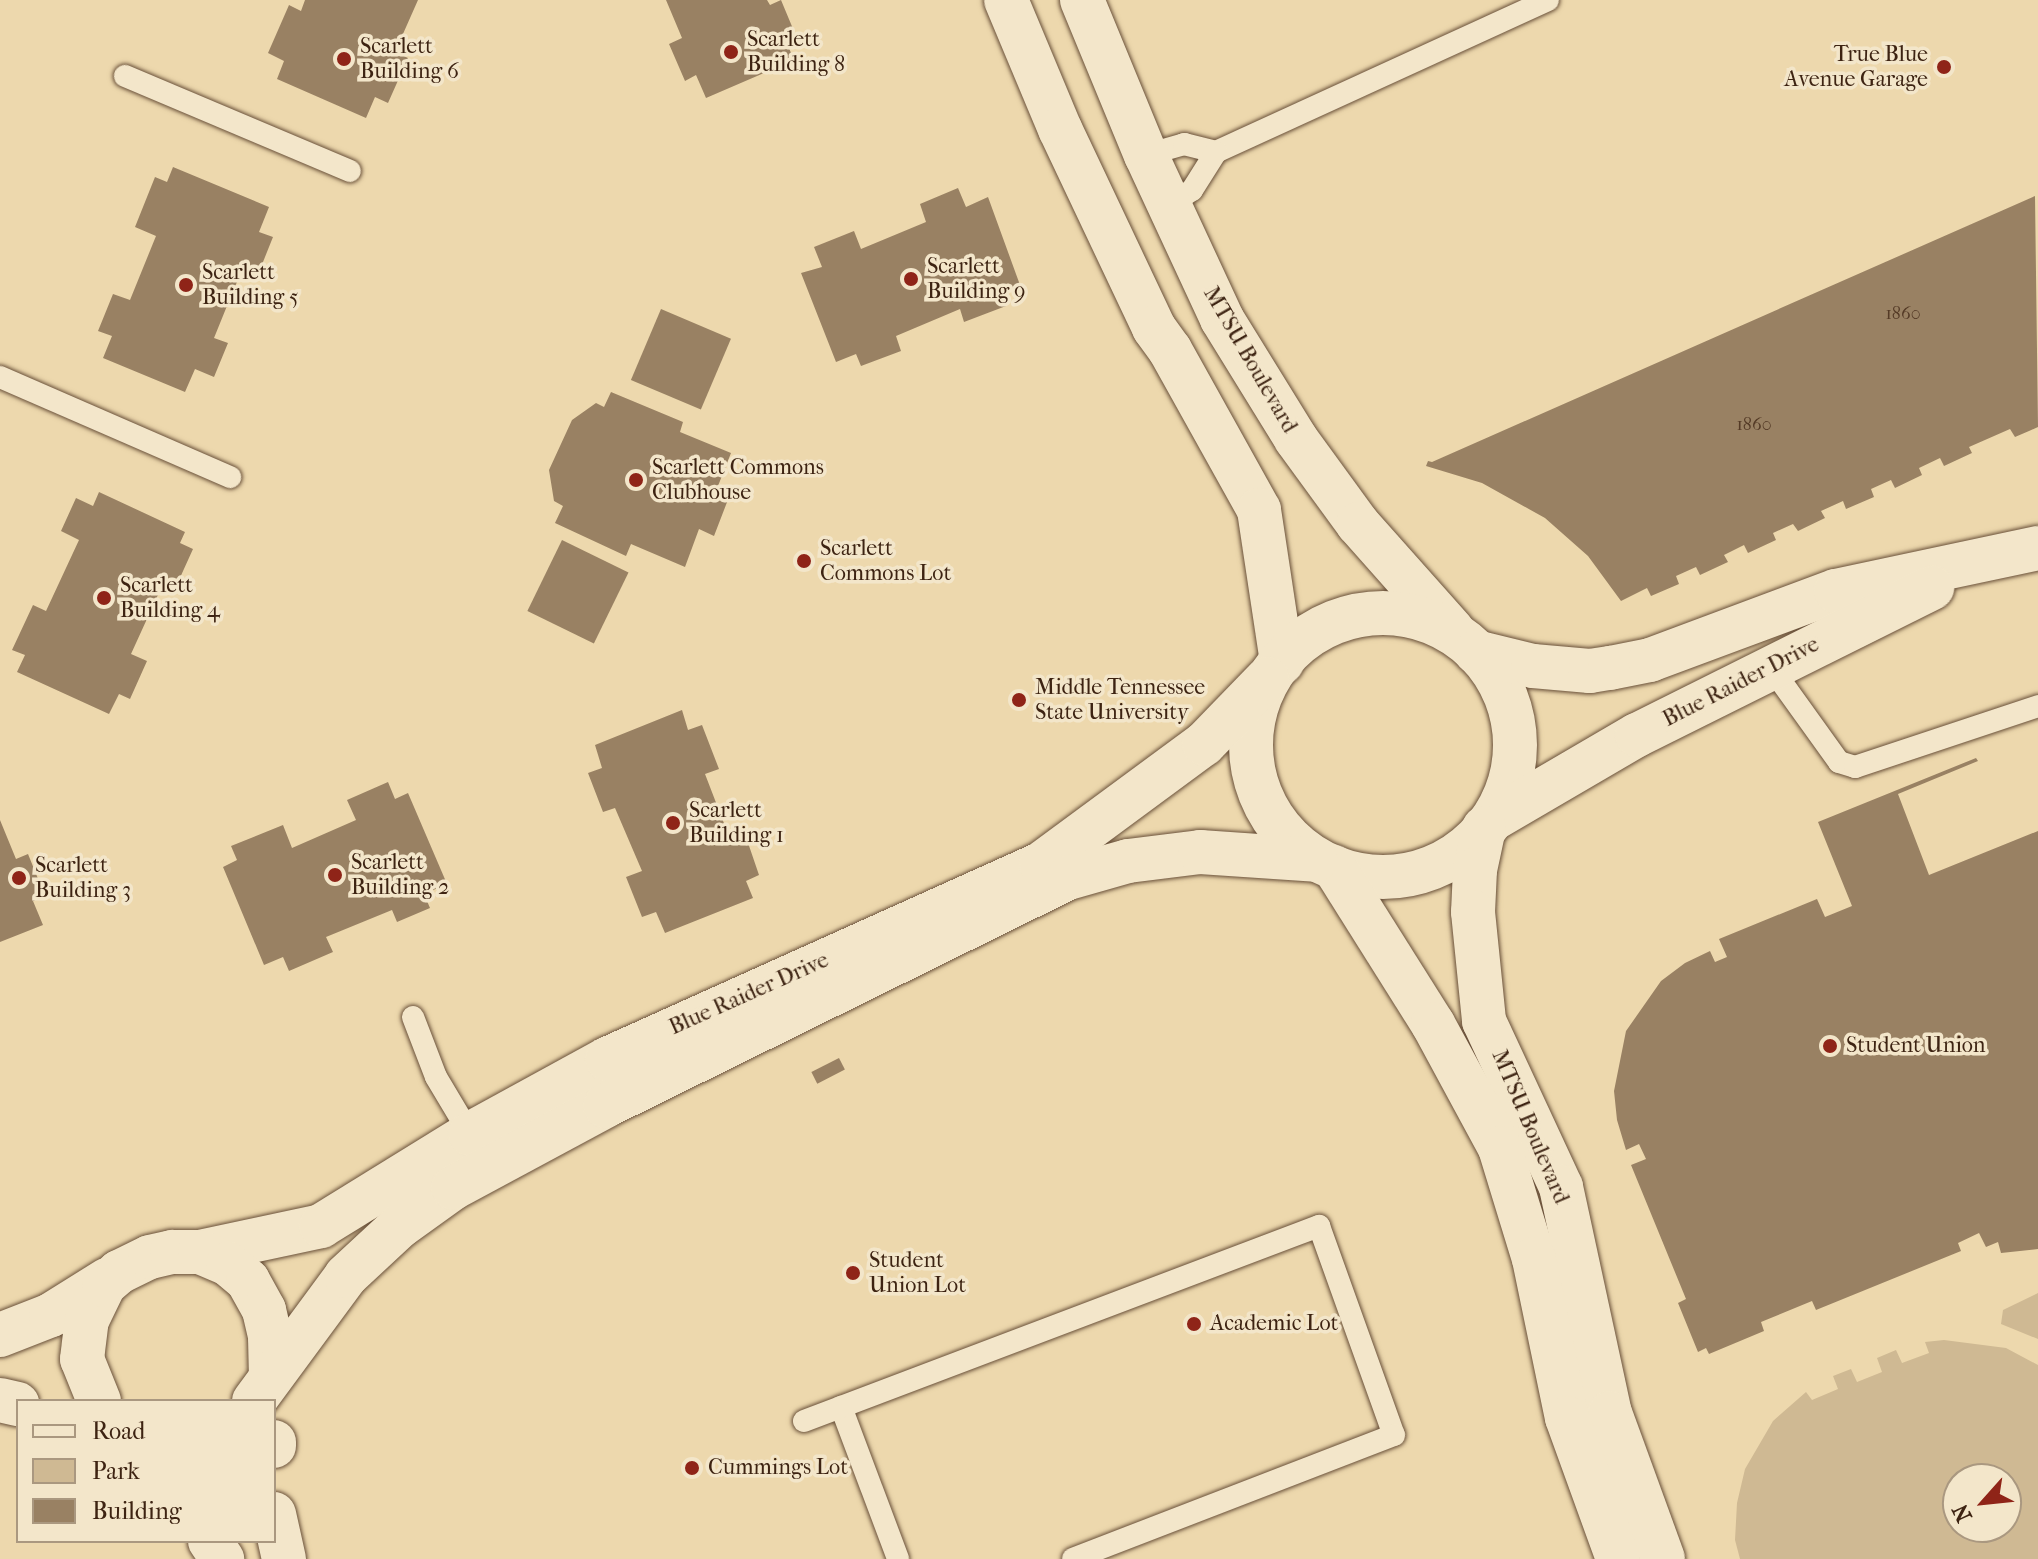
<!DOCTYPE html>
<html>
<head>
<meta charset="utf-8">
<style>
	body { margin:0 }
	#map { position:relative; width:2038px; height:1559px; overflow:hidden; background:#edd8ad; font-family:"IM FELL French Canon",serif }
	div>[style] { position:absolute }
	.green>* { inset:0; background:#cfb993 }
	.building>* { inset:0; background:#998163; transform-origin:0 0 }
	.roads { filter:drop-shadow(0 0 2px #695039) drop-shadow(0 0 2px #695039) }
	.lane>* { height:22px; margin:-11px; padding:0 11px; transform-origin:11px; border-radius:11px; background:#f3e6ca }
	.street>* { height:44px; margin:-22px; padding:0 22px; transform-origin:22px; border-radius:22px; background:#f3e6ca }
	.street>.ring { margin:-22px; padding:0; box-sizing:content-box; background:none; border:44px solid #f3e6ca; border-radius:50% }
	.dots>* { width:22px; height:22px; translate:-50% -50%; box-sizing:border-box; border:4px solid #f3e6ca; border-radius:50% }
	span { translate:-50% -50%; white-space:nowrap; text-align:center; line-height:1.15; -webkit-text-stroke:7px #f3e6ca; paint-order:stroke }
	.number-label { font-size:18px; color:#543a26 }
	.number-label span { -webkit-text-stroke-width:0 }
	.poi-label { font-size:22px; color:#3d2312 }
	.left { translate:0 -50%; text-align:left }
	.right { translate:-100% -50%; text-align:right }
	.street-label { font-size:22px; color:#3d2312 }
	.legend { position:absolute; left:16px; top:1399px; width:260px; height:144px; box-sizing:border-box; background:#f3e6ca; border:2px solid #aa9880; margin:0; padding:10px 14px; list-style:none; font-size:24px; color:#3d2312 }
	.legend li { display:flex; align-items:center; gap:16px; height:40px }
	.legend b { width:40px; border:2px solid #aa9880 }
	.north { position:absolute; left:1942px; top:1463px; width:80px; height:80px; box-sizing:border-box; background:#f3e6ca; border:2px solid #aa9880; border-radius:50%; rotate:243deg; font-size:22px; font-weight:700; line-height:32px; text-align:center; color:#3d2312 }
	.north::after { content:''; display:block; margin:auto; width:28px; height:36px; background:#8f2418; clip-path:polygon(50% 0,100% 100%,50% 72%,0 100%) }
</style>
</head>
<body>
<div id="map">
	<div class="green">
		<i style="clip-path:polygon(2038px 1293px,2038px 1339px,2001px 1324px,2003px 1310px)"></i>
		<i style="clip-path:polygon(evenodd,1944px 1340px,2006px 1348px,2038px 1365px,2038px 1559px,1740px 1559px,1735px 1540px,1737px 1503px,1745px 1469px,1773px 1421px,1806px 1392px,1812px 1400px,1838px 1389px,1833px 1376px,1851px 1369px,1857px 1382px,1882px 1372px,1877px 1358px,1896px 1350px,1902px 1363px,1929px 1353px,1925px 1342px,1944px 1340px,2006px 1479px,2006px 1527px,1958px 1527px,1958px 1479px,2006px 1479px)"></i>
	</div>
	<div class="building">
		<i style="clip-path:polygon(305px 0,418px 0,395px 52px,408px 58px,388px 103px,375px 97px,366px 118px,277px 79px,284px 61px,268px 53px,289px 5px,301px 11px)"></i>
		<i style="clip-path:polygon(666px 0,767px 0,770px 5px,781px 0,796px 36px,786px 41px,794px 60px,706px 98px,696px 75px,685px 81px,669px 44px,682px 38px)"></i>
		<i style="clip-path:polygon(173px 167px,269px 207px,259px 232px,273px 237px,257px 277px,242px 270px,229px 301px,214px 338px,228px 343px,214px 377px,195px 369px,185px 392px,103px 358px,112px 336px,98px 331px,113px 294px,130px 300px,156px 236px,135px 227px,155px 177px,167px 182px)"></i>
		<i style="clip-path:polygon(958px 188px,966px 207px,988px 197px,1020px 285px,1003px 292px,1006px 306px,964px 322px,960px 309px,896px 336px,901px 351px,861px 366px,856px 354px,836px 362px,801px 273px,822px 267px,814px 247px,854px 231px,861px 249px,926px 222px,920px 204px)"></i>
		<i style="clip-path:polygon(2035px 196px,2038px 427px,2029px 431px,2015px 437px,2010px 429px,1969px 447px,1972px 453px,1944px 466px,1940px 458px,1919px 468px,1922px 475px,1895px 488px,1891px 480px,1871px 489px,1874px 497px,1846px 509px,1843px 501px,1821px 511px,1825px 518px,1798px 531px,1793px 524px,1773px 533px,1776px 540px,1748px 553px,1744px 545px,1724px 555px,1728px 562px,1700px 575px,1696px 567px,1676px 576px,1679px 584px,1651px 596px,1647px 588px,1621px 601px,1588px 556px,1545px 518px,1482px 483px,1426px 466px,1428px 461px,1432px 462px)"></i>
		<i style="left:661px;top:309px;width:76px;height:77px;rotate:23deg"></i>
		<i style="clip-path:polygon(611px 392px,683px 422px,680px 432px,731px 453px,716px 491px,729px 497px,714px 536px,699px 529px,685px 567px,631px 544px,626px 556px,555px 523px,563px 506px,554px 501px,549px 470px,572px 420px,596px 403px,604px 407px)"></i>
		<i style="clip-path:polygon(99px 492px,185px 532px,180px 543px,193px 549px,174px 591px,162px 586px,131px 654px,147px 661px,130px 699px,119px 694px,109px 714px,17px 672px,25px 655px,12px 650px,33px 605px,46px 611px,79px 540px,61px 531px,76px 498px,93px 506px)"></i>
		<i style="left:562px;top:540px;width:74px;height:79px;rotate:26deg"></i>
		<i style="clip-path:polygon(682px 710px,688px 730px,702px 725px,719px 769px,705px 774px,730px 839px,745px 834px,759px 875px,746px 881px,753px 898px,665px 933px,656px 912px,642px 917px,626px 877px,642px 871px,615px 808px,603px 812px,588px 773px,602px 768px,595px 745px)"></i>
		<i style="clip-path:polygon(1976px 758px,1978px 761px,1898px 794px,1929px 875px,2038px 831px,2038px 1249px,2001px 1253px,1998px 1242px,1986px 1247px,1979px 1233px,1958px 1243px,1961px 1251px,1816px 1310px,1812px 1301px,1761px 1322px,1764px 1331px,1709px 1354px,1706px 1348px,1698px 1352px,1678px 1303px,1686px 1299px,1631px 1165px,1646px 1159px,1639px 1144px,1626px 1150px,1617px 1120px,1614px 1091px,1626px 1031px,1661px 981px,1685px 963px,1710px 951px,1715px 962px,1727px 957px,1719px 939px,1817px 899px,1825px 917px,1852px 906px,1818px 822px)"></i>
		<i style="clip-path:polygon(388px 782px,395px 799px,408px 793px,447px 884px,424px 894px,430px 908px,397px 922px,392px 910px,326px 937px,333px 952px,289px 971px,283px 957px,264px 965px,223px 867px,237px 860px,231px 846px,283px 825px,292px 848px,356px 820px,347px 800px)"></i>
		<i style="clip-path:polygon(0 820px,16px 859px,28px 854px,45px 896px,33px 901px,43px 925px,0 942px)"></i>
		<i style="left:839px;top:1058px;width:13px;height:31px;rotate:63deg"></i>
	</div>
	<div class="roads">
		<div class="lane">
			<i style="left:125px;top:76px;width:244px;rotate:22.9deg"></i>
			<i style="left:1216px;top:152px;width:365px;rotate:-24.6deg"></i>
			<i style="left:1146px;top:155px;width:40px;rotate:-16deg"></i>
			<i style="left:1184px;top:144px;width:33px;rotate:14deg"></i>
			<i style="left:1216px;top:152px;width:45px;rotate:122.3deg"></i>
			<i style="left:1192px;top:190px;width:27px;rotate:146deg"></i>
			<i style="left:0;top:377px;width:251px;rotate:23.5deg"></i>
			<i style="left:1770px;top:666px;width:118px;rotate:54.3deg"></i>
			<i style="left:1839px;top:762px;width:17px;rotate:17deg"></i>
			<i style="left:1855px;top:767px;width:193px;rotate:-18.4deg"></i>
			<i style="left:413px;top:1017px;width:64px;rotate:69deg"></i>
			<i style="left:436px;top:1077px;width:66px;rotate:59.2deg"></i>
			<i style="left:841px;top:1407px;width:162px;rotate:69.4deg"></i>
			<i style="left:804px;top:1421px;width:551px;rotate:-20.74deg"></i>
			<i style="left:1319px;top:1226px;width:222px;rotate:70.3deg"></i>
			<i style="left:1394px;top:1435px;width:344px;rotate:158.9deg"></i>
		</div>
		<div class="street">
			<i style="left:1006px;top:0;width:140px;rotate:67.3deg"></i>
			<i style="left:1060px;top:129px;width:220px;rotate:64.7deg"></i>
			<i style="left:1154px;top:328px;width:27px;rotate:54deg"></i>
			<i style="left:1170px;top:350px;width:183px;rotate:60.9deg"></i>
			<i style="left:1259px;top:510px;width:154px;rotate:81.4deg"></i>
			<i style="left:1082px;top:0;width:168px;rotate:67.6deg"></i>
			<i style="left:1146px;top:155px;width:181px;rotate:65.1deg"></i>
			<i style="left:1222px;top:319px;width:141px;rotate:58.3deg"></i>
			<i style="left:1296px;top:439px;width:105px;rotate:53.9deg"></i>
			<i style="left:1358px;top:524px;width:142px;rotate:48.4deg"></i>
			<i class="ring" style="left:1251px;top:613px;width:220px;height:220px"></i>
			<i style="left:1476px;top:652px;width:59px;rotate:13.8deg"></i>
			<i style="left:1533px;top:666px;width:57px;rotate:5deg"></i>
			<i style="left:1590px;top:671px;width:20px;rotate:-9deg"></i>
			<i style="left:1610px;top:668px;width:41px;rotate:-11.3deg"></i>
			<i style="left:1650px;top:660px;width:198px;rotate:-20.4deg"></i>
			<i style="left:1836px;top:591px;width:207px;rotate:-12deg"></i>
			<i style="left:1493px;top:819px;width:167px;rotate:-30.3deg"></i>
			<i style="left:1637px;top:735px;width:330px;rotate:-26.5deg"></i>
			<i style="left:1484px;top:828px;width:43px;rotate:102.1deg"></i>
			<i style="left:1475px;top:870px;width:42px;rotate:92.7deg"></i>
			<i style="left:1473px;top:912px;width:110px;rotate:84.2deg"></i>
			<i style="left:1484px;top:1021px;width:183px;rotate:65.1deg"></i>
			<i style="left:1561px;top:1187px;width:231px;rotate:77.8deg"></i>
			<i style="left:1610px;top:1413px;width:155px;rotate:70deg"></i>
			<i style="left:1334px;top:867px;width:186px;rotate:57.8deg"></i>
			<i style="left:1433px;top:1024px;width:141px;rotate:61.6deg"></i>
			<i style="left:1500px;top:1148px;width:116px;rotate:73deg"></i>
			<i style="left:1534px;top:1259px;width:162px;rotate:78.3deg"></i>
			<i style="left:1567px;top:1418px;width:150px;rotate:70.1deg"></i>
			<i style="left:200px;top:1252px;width:124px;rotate:-12.1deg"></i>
			<i style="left:321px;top:1226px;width:175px;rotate:-31.7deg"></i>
			<i style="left:470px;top:1134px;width:156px;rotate:-28.7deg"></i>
			<i style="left:607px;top:1059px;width:476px;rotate:-24.2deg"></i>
			<i style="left:1041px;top:864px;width:202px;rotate:-36.4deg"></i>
			<i style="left:1204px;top:744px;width:91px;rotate:-45.9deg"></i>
			<i style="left:0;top:1335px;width:55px;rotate:-21.4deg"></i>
			<i style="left:51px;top:1315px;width:66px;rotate:-32deg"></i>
			<i style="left:0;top:1400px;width:18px;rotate:13deg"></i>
			<i style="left:99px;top:1401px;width:45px;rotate:-112deg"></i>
			<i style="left:82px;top:1359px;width:39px;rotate:-83deg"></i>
			<i style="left:87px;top:1320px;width:39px;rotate:-64deg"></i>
			<i style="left:104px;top:1285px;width:20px;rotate:-41deg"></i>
			<i style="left:119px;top:1272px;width:34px;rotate:-26deg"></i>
			<i style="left:150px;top:1257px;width:23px;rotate:-13deg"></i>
			<i style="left:172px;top:1252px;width:28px"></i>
			<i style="left:200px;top:1252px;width:30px;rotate:23deg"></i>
			<i style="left:228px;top:1264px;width:26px;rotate:40deg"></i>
			<i style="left:248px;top:1281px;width:33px;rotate:61deg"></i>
			<i style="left:264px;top:1310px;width:28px;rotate:77deg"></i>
			<i style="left:270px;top:1337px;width:40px;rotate:88.6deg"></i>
			<i style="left:254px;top:1401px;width:155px;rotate:-53.6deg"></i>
			<i style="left:346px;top:1276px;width:74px;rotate:-42.8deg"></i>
			<i style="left:400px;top:1226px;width:65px;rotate:-35.6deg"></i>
			<i style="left:453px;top:1188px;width:173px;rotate:-28.3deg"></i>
			<i style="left:605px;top:1106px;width:516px;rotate:-26.22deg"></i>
			<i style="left:1068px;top:878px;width:62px;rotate:-15.8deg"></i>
			<i style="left:1128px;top:861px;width:73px;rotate:-7.1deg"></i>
			<i style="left:1200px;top:852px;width:116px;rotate:3.9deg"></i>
			<i style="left:274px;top:1442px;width:4px;rotate:90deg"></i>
			<i style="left:274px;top:1514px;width:46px;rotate:77.5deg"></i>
			<i style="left:210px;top:1541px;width:22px;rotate:56deg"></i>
		</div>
	</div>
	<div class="dots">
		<i style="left:731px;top:52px;background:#8f2418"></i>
		<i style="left:344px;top:59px;background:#8f2418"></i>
		<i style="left:1944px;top:67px;background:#8f2418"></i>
		<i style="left:911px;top:279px;background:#8f2418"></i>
		<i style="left:186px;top:285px;background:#8f2418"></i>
		<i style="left:636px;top:480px;background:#8f2418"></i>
		<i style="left:804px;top:561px;background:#8f2418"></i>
		<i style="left:104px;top:598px;background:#8f2418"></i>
		<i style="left:1019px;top:700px;background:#8f2418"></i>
		<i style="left:673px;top:823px;background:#8f2418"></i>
		<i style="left:335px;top:875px;background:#8f2418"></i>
		<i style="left:19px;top:878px;background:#8f2418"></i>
		<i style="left:1830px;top:1046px;background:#8f2418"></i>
		<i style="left:853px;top:1273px;background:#8f2418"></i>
		<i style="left:1194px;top:1324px;background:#8f2418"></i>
		<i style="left:692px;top:1468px;background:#8f2418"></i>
	</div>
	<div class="number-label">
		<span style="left:1903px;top:314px">1860</span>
		<span style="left:1754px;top:425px">1860</span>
	</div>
	<div class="poi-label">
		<span class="left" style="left:747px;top:52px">Scarlett<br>Building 8</span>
		<span class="left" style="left:360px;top:59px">Scarlett<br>Building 6</span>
		<span class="right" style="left:1928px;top:67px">True Blue<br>Avenue Garage</span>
		<span class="left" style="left:927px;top:279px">Scarlett<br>Building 9</span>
		<span class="left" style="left:202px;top:285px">Scarlett<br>Building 5</span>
		<span class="left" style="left:652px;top:480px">Scarlett Commons<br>Clubhouse</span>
		<span class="left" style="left:820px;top:561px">Scarlett<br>Commons Lot</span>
		<span class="left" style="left:120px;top:598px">Scarlett<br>Building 4</span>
		<span class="left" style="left:1035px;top:700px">Middle Tennessee<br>State University</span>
		<span class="left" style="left:689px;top:823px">Scarlett<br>Building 1</span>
		<span class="left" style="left:351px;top:875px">Scarlett<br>Building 2</span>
		<span class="left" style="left:35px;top:878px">Scarlett<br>Building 3</span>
		<span class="left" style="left:1846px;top:1046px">Student Union</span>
		<span class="left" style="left:869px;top:1273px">Student<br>Union Lot</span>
		<span class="left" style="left:1210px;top:1324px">Academic Lot</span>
		<span class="left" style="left:708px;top:1468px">Cummings Lot</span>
	</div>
	<div class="street-label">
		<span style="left:1250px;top:360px;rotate:60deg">MTSU Boulevard</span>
		<span style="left:1741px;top:682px;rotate:-27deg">Blue Raider Drive</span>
		<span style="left:749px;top:994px;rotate:-24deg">Blue Raider Drive</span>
		<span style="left:1530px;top:1127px;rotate:67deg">MTSU Boulevard</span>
	</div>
	<ul class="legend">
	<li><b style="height:10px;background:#f3e6ca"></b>Road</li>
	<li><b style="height:22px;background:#cfb993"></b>Park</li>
	<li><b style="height:22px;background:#998163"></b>Building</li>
	</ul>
	<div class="north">N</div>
</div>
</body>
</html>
